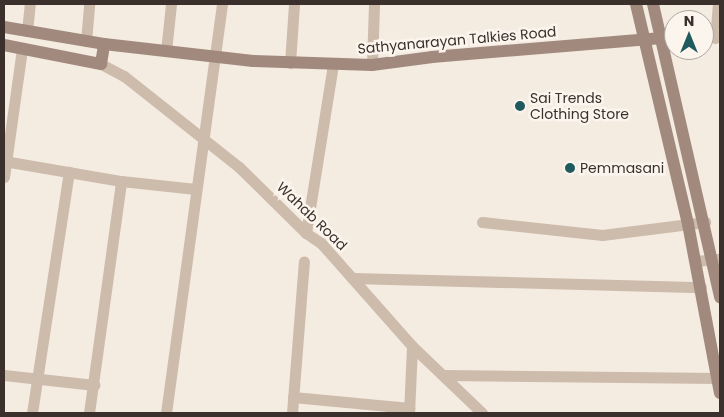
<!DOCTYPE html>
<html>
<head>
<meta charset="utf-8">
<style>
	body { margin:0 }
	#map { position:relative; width:724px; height:417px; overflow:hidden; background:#f4ebe1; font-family:Poppins,sans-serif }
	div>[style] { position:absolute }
	.minor>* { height:11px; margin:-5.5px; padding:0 5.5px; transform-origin:5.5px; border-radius:5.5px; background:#cdbbac }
	.secondary>* { height:12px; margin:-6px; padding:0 6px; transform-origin:6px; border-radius:6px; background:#a18a7d }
	.dots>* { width:14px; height:14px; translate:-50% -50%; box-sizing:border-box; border:2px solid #fbf5ee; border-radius:50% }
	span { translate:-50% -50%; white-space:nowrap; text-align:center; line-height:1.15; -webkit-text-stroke:5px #fbf5ee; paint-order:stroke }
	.street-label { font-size:14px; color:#3b302b }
	.poi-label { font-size:14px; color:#3b302b }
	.left { translate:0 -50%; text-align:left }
	.frame { position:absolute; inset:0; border:5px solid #3b302b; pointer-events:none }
	.north { position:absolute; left:664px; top:10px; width:50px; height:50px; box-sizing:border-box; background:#fbf5ee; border:1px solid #aea6a0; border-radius:50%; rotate:0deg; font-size:14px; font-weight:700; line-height:20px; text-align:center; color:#3b302b }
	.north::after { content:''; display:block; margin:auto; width:18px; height:22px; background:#1f5a5e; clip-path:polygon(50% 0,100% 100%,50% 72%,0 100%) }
</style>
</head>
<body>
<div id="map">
	<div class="minor">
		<i style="left:27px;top:31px;width:27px;rotate:-84deg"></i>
		<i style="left:662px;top:38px;width:12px"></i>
		<i style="left:715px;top:38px;width:34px;rotate:-85deg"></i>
		<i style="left:86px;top:41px;width:37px;rotate:-85deg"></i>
		<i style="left:166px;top:51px;width:47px;rotate:-83.9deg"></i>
		<i style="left:290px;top:63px;width:59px;rotate:-86.1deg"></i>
		<i style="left:101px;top:64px;width:26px;rotate:28deg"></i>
		<i style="left:124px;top:76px;width:147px;rotate:38.4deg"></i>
		<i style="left:239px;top:167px;width:94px;rotate:44.6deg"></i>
		<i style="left:306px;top:233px;width:18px;rotate:34deg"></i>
		<i style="left:321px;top:243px;width:137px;rotate:48.5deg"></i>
		<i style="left:412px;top:346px;width:97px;rotate:43.7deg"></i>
		<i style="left:372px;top:65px;width:61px;rotate:-88.1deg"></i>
		<i style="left:4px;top:161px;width:119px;rotate:9.7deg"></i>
		<i style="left:121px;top:181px;width:75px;rotate:6.1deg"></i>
		<i style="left:4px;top:177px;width:129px;rotate:-82deg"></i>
		<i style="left:482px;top:222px;width:121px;rotate:6.2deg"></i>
		<i style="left:602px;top:235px;width:104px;rotate:-7.2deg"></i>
		<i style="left:306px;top:233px;width:171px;rotate:-80.9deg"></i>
		<i style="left:695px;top:261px;width:25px;rotate:-5deg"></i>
		<i style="left:352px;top:278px;width:349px;rotate:1.5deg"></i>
		<i style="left:4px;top:375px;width:91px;rotate:6.3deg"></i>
		<i style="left:443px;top:375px;width:275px;rotate:0.6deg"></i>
		<i style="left:293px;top:397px;width:117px;rotate:5.4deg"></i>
		<i style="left:32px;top:413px;width:244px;rotate:-81.3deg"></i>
		<i style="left:89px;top:413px;width:234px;rotate:-82.1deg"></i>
		<i style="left:166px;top:413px;width:413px;rotate:-82.2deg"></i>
		<i style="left:292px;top:413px;width:152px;rotate:-85.5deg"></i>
		<i style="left:409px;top:413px;width:67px;rotate:-87.4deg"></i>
	</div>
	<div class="secondary">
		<i style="left:636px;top:4px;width:226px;rotate:76.7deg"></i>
		<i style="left:688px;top:224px;width:172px;rotate:79.3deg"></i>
		<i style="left:653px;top:4px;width:301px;rotate:77.1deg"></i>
		<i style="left:4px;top:27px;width:101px;rotate:9.6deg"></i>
		<i style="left:104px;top:44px;width:150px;rotate:6.5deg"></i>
		<i style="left:253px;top:61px;width:119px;rotate:1.9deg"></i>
		<i style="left:372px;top:65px;width:61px;rotate:-7.6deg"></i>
		<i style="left:432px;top:57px;width:231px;rotate:-4.7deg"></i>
		<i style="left:4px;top:45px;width:99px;rotate:11.1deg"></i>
		<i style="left:101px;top:64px;width:20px;rotate:-81deg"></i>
	</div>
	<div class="dots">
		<i style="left:520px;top:106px;background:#1f5a5e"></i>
		<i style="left:570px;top:168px;background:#1f5a5e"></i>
	</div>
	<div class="street-label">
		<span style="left:457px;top:40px;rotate:-5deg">Sathyanarayan Talkies Road</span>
		<span style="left:312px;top:216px;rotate:44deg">Wahab Road</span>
	</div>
	<div class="poi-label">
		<span class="left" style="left:530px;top:106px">Sai Trends<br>Clothing Store</span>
		<span class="left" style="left:580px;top:168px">Pemmasani</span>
	</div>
	<div class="frame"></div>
	<div class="north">N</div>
</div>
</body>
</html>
